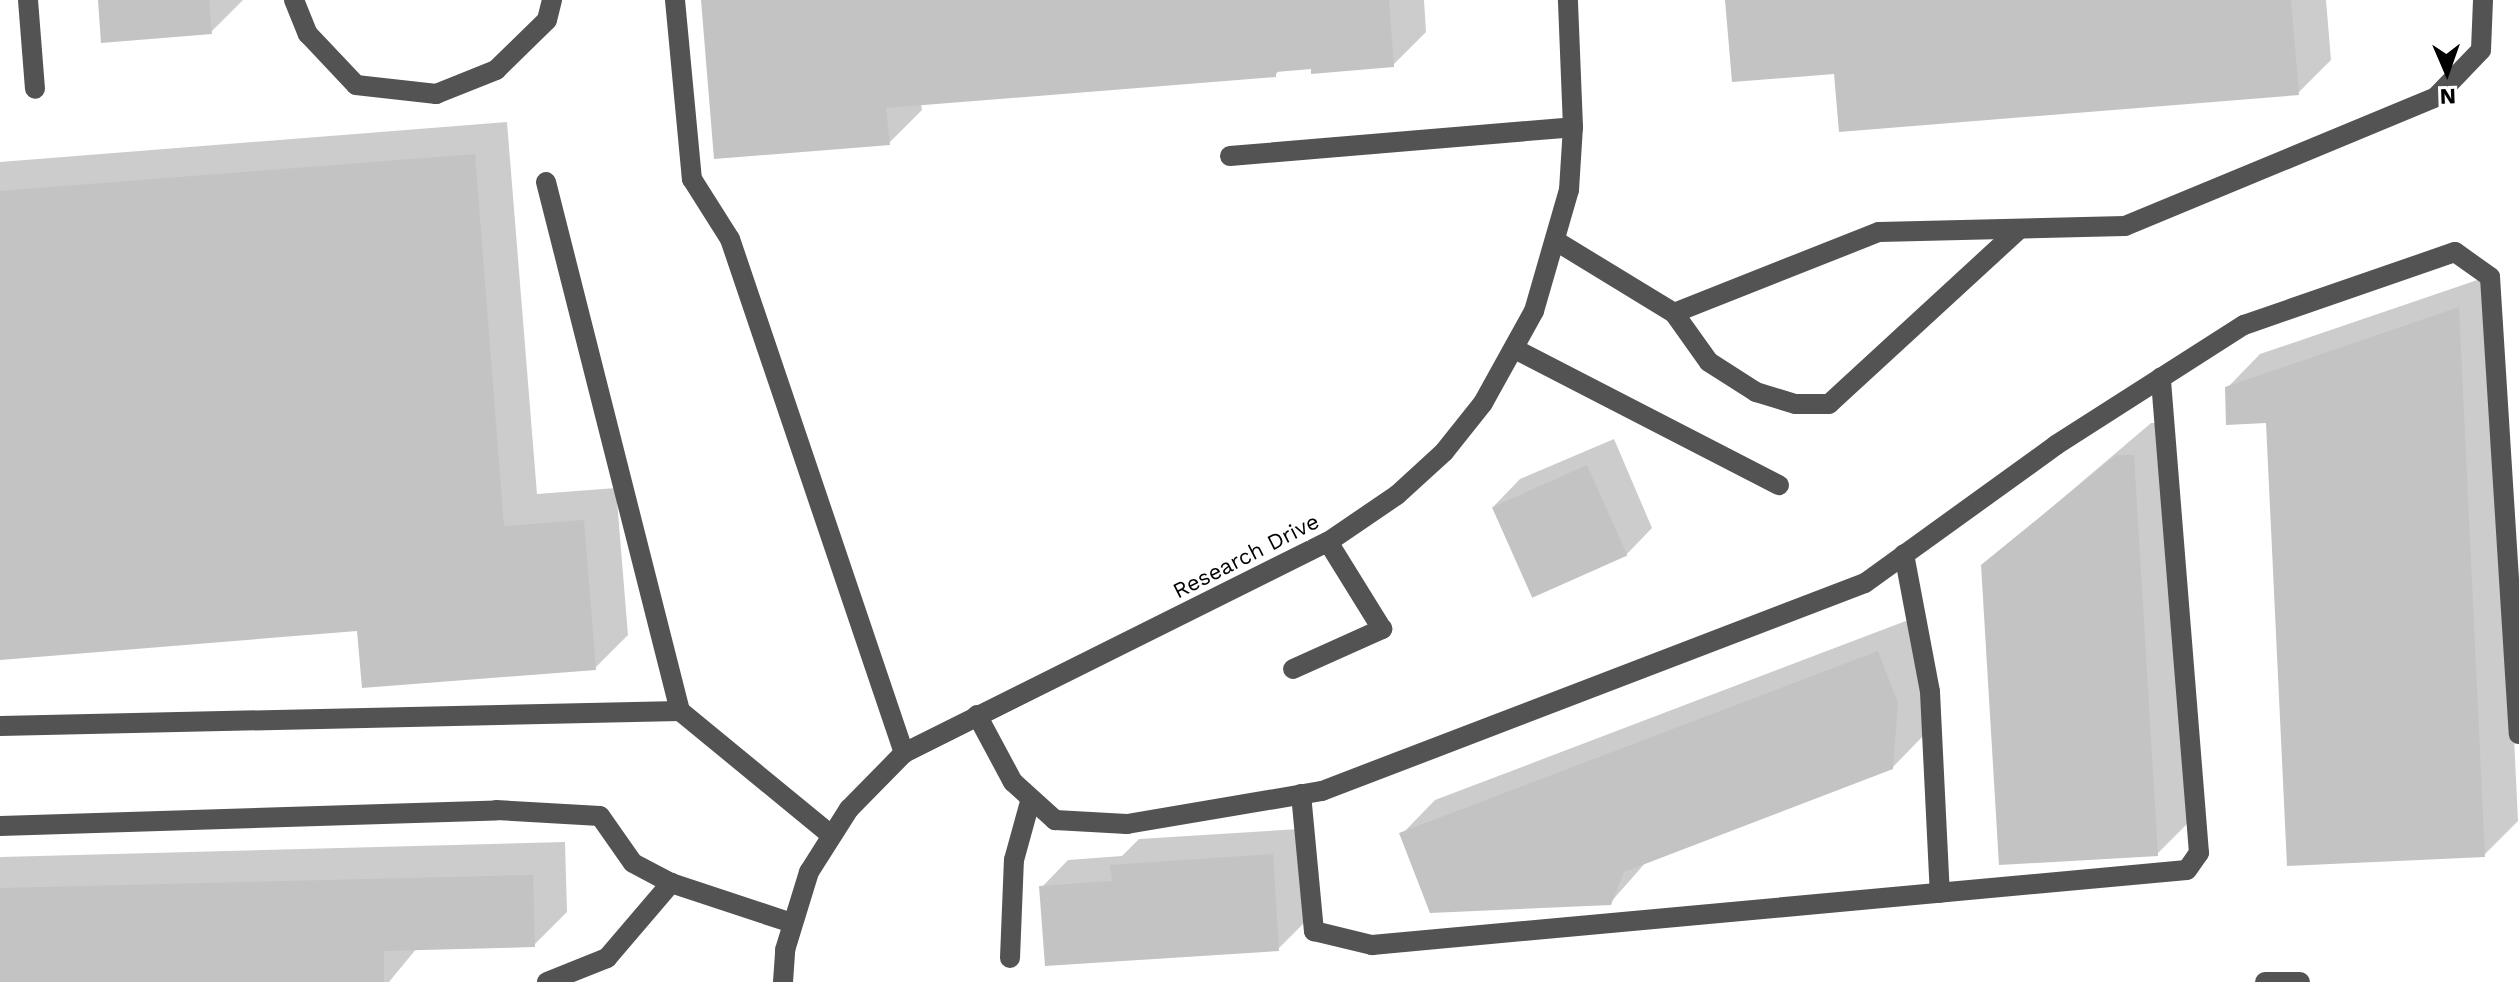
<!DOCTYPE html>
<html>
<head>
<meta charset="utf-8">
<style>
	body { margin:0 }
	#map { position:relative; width:2519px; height:982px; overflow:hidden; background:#fff; font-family:"Work Sans",sans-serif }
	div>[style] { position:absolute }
	.shadow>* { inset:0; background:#0003 }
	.building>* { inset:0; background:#c3c3c3; transform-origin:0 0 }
	.minor>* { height:20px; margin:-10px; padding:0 10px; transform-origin:10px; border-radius:10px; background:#535353 }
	span { translate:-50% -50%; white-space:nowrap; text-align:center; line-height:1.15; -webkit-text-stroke:7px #fff; paint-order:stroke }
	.street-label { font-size:22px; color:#000 }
	.north { position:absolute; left:2407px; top:32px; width:80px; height:80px; -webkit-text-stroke:6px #fff; paint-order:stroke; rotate:178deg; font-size:22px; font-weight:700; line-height:32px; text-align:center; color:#000 }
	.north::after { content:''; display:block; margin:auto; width:28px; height:36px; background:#000; clip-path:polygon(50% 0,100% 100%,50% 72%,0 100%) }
</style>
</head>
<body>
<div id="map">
	<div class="shadow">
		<i style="clip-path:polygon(100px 0,243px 0,211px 32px)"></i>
		<i style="clip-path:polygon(703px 0,1424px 0,1426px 32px,1393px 65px,1280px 70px,1275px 75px,921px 103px,922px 110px,889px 143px)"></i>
		<i style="clip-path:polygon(1727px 0,2326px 0,2331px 60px,2298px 93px,1836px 72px)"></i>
		<i style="clip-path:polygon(507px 122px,537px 494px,616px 488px,628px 635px,595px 668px,359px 629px,0 658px,0 162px)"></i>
		<i style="clip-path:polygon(2492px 275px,2518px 821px,2484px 855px,2268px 421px,2227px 388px,2260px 354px)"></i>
		<i style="clip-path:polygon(2151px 423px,2166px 423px,2190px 821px,2157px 854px,1983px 566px)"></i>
		<i style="clip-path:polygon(1614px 439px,1652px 528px,1626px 555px,1494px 506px,1520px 479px)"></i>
		<i style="clip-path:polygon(1911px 619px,1930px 669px,1925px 734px,1892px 768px,1647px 861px,1610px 903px,1402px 834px,1435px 800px)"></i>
		<i style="clip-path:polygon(1299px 829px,1305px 922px,1278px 949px,1042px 887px,1068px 860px,1122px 856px,1139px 839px)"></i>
		<i style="clip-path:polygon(565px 842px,567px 912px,534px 945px,417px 948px,389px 982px,0 982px,0 857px)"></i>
	</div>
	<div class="building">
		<i style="clip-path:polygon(98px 0,209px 0,212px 34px,101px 43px)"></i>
		<i style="clip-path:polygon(701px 0,1389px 0,1394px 67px,1311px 74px,1311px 69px,1276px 72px,1276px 77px,886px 108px,890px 145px,714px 159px)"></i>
		<i style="clip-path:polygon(1725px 0,2291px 0,2299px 95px,1839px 132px,1834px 74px,1732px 82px)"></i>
		<i style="clip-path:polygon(475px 154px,504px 526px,584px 520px,596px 670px,362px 688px,357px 631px,0 660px,0 191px)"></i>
		<i style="clip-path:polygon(2459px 307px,2485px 857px,2287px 866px,2266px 423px,2226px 425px,2225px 387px)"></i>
		<i style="clip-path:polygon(2116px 455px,2134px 455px,2158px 856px,1999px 865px,1981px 565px)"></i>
		<i style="left:1587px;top:465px;width:99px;height:104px;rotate:66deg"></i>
		<i style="clip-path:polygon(1878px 651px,1898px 703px,1893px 769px,1624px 872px,1611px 905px,1430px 913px,1399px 833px)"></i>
		<i style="clip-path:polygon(1273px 854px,1279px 951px,1045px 966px,1039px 886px,1112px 881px,1110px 865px)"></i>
		<i style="clip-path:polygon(533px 875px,535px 947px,384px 951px,384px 982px,0 982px,0 888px)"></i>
	</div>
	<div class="minor">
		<i style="left:28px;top:0;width:89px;rotate:85.5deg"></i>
		<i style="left:294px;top:0;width:37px;rotate:68deg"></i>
		<i style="left:308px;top:34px;width:70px;rotate:46.7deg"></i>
		<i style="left:356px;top:85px;width:81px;rotate:6.4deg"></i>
		<i style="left:436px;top:94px;width:65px;rotate:-21.8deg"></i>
		<i style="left:496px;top:70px;width:71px;rotate:-44.4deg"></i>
		<i style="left:547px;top:20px;width:21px;rotate:-76deg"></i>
		<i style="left:675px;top:0;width:180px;rotate:84.6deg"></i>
		<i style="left:692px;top:179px;width:71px;rotate:57.7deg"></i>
		<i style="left:730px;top:239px;width:543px;rotate:71.3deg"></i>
		<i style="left:1230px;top:156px;width:344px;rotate:-4.8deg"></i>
		<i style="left:546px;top:182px;width:546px;rotate:75.79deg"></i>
		<i style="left:1556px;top:241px;width:138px;rotate:31.4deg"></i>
		<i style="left:1674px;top:313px;width:220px;rotate:-21.6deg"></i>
		<i style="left:1879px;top:232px;width:246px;rotate:-1.4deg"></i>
		<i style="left:2125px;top:226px;width:337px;rotate:-22.5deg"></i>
		<i style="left:2436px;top:97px;width:65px;rotate:-46.2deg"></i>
		<i style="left:2481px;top:50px;width:50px;rotate:-87.7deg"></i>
		<i style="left:1674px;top:313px;width:60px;rotate:54.5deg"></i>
		<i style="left:1709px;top:362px;width:56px;rotate:32.6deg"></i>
		<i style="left:1756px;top:392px;width:41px;rotate:17.1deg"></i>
		<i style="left:1795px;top:404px;width:34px"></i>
		<i style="left:1829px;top:404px;width:258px;rotate:-42.6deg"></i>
		<i style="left:1515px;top:349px;width:297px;rotate:27.3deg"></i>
		<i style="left:1904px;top:554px;width:140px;rotate:79.3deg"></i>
		<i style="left:1930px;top:692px;width:201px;rotate:87.2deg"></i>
		<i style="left:1293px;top:669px;width:98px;rotate:-24.2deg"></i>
		<i style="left:1382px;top:629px;width:102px;rotate:-121.8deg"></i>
		<i style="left:977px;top:715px;width:76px;rotate:61.8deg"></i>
		<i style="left:1013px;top:782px;width:57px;rotate:42.1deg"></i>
		<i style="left:1055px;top:820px;width:72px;rotate:3.2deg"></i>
		<i style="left:1127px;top:824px;width:198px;rotate:-9.6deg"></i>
		<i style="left:1322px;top:791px;width:581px;rotate:-20.96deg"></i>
		<i style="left:1865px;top:583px;width:236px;rotate:-35.8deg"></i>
		<i style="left:2056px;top:445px;width:223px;rotate:-32.6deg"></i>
		<i style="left:2244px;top:325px;width:223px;rotate:-19.1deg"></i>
		<i style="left:2455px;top:252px;width:43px;rotate:35.5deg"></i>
		<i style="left:2490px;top:277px;width:458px;rotate:86.4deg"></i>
		<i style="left:0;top:726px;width:680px;rotate:-1.26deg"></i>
		<i style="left:680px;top:711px;width:195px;rotate:39.4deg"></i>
		<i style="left:1301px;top:794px;width:138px;rotate:84.6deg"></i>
		<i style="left:1314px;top:931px;width:60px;rotate:13.6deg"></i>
		<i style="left:1372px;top:945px;width:818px;rotate:-5.26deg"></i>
		<i style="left:2187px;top:870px;width:21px;rotate:-55deg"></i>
		<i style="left:2199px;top:853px;width:477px;rotate:-94.6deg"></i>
		<i style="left:0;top:826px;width:496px;rotate:-1.8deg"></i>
		<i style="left:496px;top:810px;width:104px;rotate:3.3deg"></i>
		<i style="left:600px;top:816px;width:57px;rotate:54.9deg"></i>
		<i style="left:633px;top:863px;width:43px;rotate:27.8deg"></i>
		<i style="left:671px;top:883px;width:127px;rotate:18.3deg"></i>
		<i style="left:1010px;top:958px;width:98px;rotate:-87.7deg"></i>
		<i style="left:1014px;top:860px;width:60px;rotate:-74.6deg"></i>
		<i style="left:547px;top:982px;width:65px;rotate:-21.8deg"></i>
		<i style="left:607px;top:958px;width:99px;rotate:-49.5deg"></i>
		<i style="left:783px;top:982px;width:32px;rotate:-86deg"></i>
		<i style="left:785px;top:950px;width:82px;rotate:-72.9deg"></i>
		<i style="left:809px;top:872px;width:75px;rotate:-57.6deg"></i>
		<i style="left:849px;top:809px;width:78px;rotate:-45.5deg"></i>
		<i style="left:904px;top:753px;width:474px;rotate:-26.5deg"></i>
		<i style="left:1328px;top:542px;width:83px;rotate:-34.3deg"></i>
		<i style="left:1397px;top:495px;width:64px;rotate:-42.5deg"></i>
		<i style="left:1444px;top:452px;width:63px;rotate:-51.5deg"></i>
		<i style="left:1483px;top:403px;width:105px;rotate:-61deg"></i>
		<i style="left:1534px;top:311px;width:126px;rotate:-73.9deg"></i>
		<i style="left:1569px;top:190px;width:63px;rotate:-86.4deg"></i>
		<i style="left:1573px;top:127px;width:127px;rotate:-92.3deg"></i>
		<i style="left:2265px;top:982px;width:35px"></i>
	</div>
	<div class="street-label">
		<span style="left:1246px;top:556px;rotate:-27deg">Research Drive</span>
	</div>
	<div class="north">N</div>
</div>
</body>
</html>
